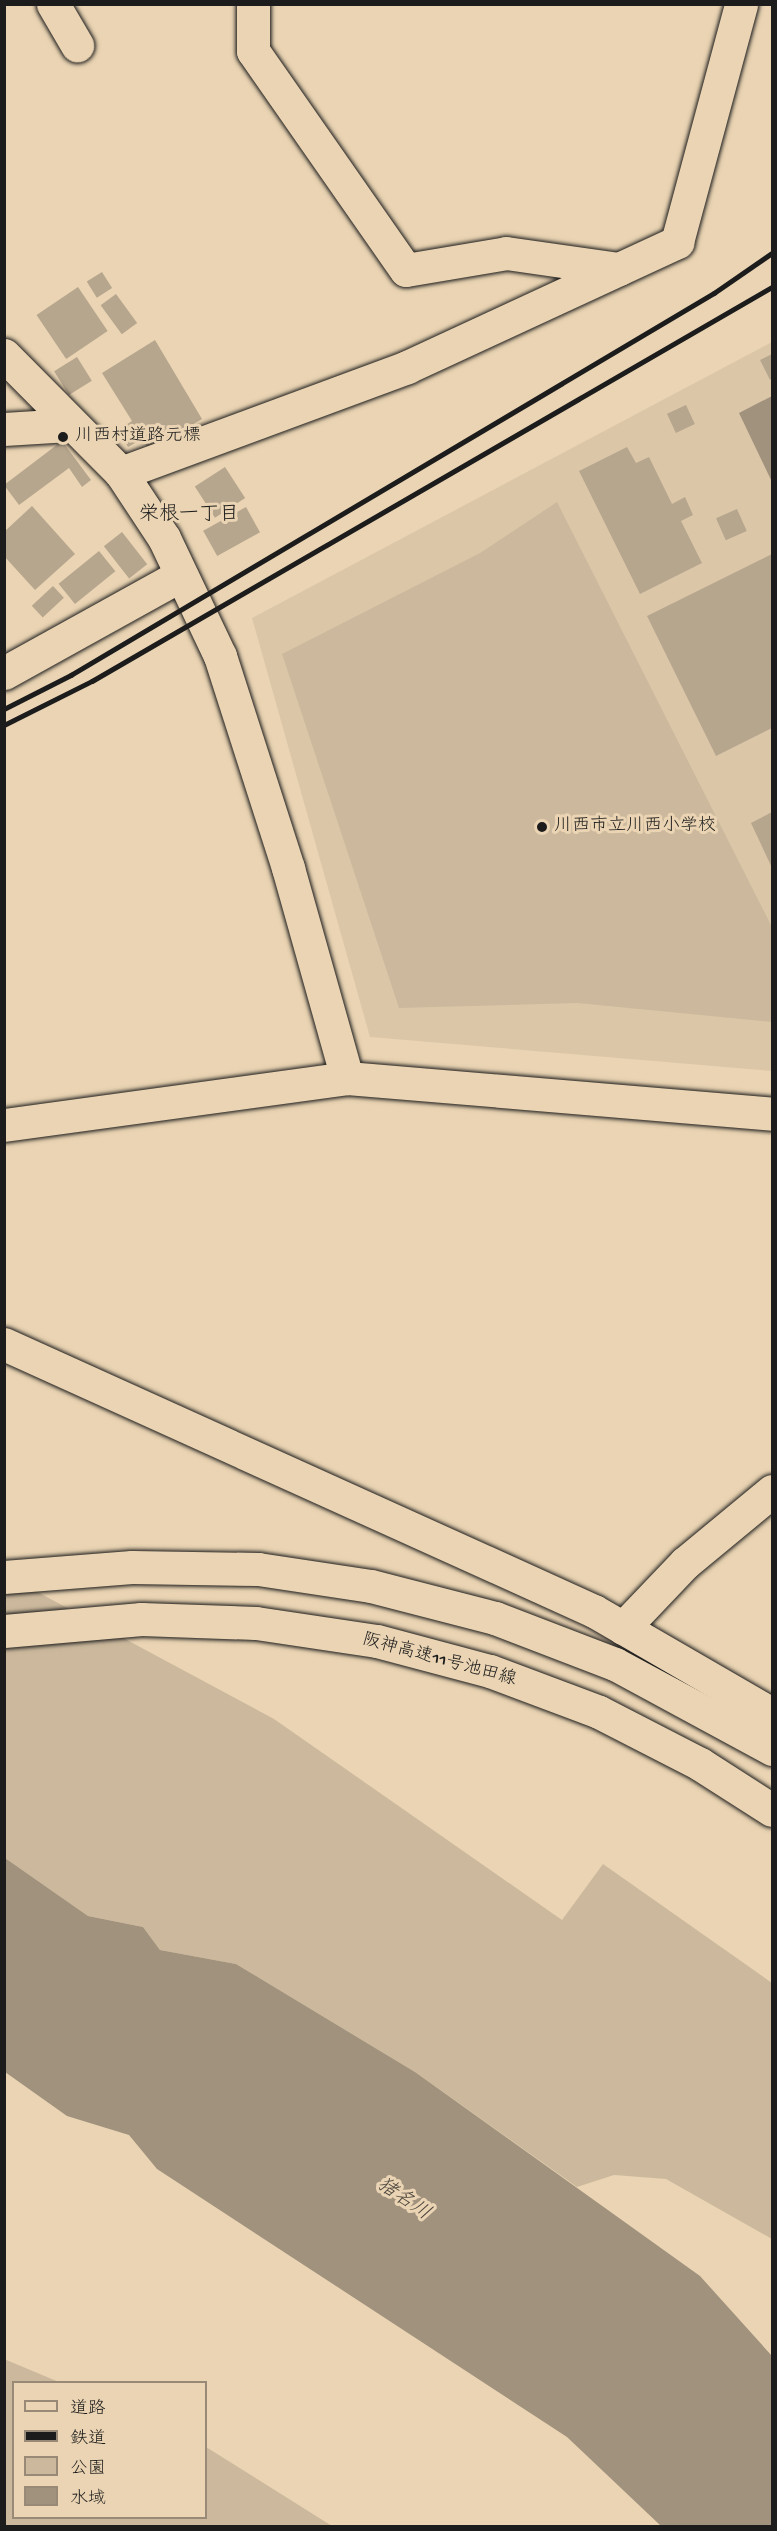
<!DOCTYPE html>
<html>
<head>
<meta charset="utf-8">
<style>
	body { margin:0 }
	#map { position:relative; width:777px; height:2531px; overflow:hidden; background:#ead4b3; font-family:"Gochi Hand","Klee One",sans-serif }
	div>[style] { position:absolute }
	.built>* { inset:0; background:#dbc6a8 }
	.green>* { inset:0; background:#ccb99d }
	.water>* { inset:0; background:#a1927e }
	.building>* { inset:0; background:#b7a68e; transform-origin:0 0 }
	.roads { filter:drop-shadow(0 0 2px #1c1c1c) drop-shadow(0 0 2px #1c1c1c) }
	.street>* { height:33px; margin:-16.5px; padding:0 16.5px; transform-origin:16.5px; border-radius:16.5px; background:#ead4b3 }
	.secondary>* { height:33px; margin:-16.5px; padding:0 16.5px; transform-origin:16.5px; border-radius:16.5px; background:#ead4b3 }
	.highway>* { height:33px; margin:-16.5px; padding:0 16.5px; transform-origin:16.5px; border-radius:16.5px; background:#ead4b3 }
	.rail>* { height:4.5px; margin:-2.25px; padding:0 2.25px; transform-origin:2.25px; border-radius:2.25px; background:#1c1c1c }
	.dots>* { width:16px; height:16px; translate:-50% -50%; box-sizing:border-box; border:3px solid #ead4b3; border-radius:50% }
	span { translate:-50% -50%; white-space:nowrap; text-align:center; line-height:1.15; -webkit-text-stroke:6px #ead4b3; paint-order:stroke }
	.poi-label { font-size:18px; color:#1c1c1c }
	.left { translate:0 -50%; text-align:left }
	.street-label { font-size:18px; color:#1c1c1c }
	.neighbourhood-label { font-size:20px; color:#1c1c1c }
	.water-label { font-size:20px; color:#4b453e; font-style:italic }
	.frame { position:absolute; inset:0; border:6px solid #1c1c1c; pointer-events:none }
	.legend { position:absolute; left:12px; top:2381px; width:195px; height:138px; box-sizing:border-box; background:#ead4b3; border:2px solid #988a77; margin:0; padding:8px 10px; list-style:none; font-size:18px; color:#1c1c1c }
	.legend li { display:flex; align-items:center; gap:12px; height:30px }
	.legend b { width:30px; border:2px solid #988a77 }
</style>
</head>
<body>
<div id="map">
	<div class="built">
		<i style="clip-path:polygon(772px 342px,772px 1071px,370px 1037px,252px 618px)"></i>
	</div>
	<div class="green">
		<i style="clip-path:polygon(557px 502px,772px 927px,772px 1022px,577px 1003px,399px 1008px,282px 654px,480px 553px)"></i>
		<i style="clip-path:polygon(4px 1574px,274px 1719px,562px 1920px,603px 1864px,772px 1983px,772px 2239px,666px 2179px,614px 2175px,577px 2187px,415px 2072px,236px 1964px,160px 1950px,143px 1927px,88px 1916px,5px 1858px)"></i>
		<i style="clip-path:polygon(4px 2359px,59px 2382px,14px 2382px,14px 2518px,206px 2518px,206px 2447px,332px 2526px,5px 2526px)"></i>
	</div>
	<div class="water">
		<i style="clip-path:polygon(772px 396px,772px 482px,739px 413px)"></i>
		<i style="clip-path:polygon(5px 1858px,88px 1916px,143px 1927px,160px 1950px,236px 1964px,415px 2072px,700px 2276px,772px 2356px,772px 2526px,661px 2526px,567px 2437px,157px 2169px,129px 2135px,67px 2116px,5px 2072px)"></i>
	</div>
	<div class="building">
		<i style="left:102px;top:272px;width:19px;height:18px;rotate:58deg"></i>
		<i style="left:78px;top:287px;width:53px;height:50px;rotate:56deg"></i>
		<i style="left:116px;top:294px;width:36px;height:19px;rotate:54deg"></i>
		<i style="clip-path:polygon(155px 340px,202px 419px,149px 450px,142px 439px,128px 447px,118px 430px,132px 421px,102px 373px)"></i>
		<i style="clip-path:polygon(772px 354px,772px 378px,770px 380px,760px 360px)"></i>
		<i style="left:77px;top:357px;width:28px;height:27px;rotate:58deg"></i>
		<i style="left:686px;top:405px;width:21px;height:21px;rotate:65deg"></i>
		<i style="clip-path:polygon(62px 441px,91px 480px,82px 487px,69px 468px,19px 505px,4px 485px)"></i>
		<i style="clip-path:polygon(627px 447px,636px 463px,649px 457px,672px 504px,685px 497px,693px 515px,681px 521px,702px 563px,640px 594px,579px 471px)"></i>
		<i style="left:225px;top:467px;width:37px;height:36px;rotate:57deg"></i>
		<i style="clip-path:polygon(32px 506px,75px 554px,35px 590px,4px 556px,4px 532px)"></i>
		<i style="left:246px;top:507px;width:29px;height:49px;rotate:61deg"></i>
		<i style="left:737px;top:509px;width:24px;height:23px;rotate:66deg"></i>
		<i style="left:122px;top:532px;width:41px;height:23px;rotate:52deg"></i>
		<i style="left:99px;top:551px;width:26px;height:52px;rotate:51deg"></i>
		<i style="clip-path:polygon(772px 554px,772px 728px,716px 756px,647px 616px)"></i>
		<i style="left:53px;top:586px;width:16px;height:29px;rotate:47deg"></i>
		<i style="clip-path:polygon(772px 812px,772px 868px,751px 823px)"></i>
	</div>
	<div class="roads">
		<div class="street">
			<i style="left:53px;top:4px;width:48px;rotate:59.7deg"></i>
			<i style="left:253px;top:4px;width:47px;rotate:90deg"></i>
			<i style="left:253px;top:51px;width:267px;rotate:55.1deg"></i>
			<i style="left:406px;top:270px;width:101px;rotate:-9.6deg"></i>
			<i style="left:506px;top:253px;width:114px;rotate:8.1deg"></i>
			<i style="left:4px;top:355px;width:166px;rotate:45.2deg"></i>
			<i style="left:121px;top:473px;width:78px;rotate:56.5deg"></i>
			<i style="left:164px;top:538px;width:131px;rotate:64.6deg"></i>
			<i style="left:220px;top:656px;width:223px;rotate:72.2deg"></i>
			<i style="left:288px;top:868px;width:218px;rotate:74.3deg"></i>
			<i style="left:4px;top:429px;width:65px;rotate:-3.5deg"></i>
			<i style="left:121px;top:473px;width:305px;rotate:-20.3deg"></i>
			<i style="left:407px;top:367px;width:298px;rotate:-24.8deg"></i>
			<i style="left:677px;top:242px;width:246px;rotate:-74.9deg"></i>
			<i style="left:4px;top:673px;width:202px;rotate:-29deg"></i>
			<i style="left:4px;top:1125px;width:346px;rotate:-7.8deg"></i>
			<i style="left:347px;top:1078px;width:427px;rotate:4.8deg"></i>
			<i style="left:623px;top:1628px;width:90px;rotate:-46.4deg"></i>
			<i style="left:685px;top:1563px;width:113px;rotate:-39.6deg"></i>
		</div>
		<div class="secondary">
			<i style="left:4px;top:1344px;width:648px;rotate:24.35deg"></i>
			<i style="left:594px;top:1611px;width:206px;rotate:30.1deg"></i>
		</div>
		<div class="highway">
			<i style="left:4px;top:1577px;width:128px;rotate:-4.5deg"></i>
			<i style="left:132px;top:1567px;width:126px;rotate:0.9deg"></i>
			<i style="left:258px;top:1569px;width:114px;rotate:8.6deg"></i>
			<i style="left:371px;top:1586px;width:128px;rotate:14.5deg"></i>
			<i style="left:495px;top:1618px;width:129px;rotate:21deg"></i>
			<i style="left:615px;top:1664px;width:179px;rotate:28.4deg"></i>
			<i style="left:4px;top:1631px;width:138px;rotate:-5deg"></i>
			<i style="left:141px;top:1619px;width:115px;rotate:2deg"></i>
			<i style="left:256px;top:1623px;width:122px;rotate:8.5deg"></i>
			<i style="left:377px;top:1641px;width:117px;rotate:14.9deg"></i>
			<i style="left:490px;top:1671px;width:116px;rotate:20.6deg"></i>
			<i style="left:599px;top:1712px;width:114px;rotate:27.2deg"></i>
			<i style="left:700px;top:1764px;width:85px;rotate:32.6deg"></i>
		</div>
	</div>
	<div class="rail">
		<i style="left:4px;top:709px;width:75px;rotate:-26.9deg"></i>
		<i style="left:71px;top:675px;width:748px;rotate:-30.71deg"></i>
		<i style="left:714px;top:293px;width:70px;rotate:-34.6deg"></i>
		<i style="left:4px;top:725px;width:98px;rotate:-26.6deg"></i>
		<i style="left:92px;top:681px;width:786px;rotate:-30.09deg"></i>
	</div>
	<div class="dots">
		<i style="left:63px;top:437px;background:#1c1c1c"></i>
		<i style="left:542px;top:827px;background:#1c1c1c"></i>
	</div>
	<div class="poi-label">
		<span class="left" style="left:75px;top:437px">川西村道路元標</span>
		<span class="left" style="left:554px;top:827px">川西市立川西小学校</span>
	</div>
	<div class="street-label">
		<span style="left:439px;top:1661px;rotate:15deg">阪神高速11号池田線</span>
	</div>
	<div class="neighbourhood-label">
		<span style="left:189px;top:515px">栄根一丁目</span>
	</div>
	<div class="water-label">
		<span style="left:403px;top:2200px;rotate:34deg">猪名川</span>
	</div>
	<div class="frame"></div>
	<ul class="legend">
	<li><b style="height:8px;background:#ead4b3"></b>道路</li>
	<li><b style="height:8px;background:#1c1c1c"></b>鉄道</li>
	<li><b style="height:16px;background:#ccb99d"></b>公園</li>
	<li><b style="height:16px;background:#a1927e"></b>水域</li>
	</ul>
</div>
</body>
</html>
